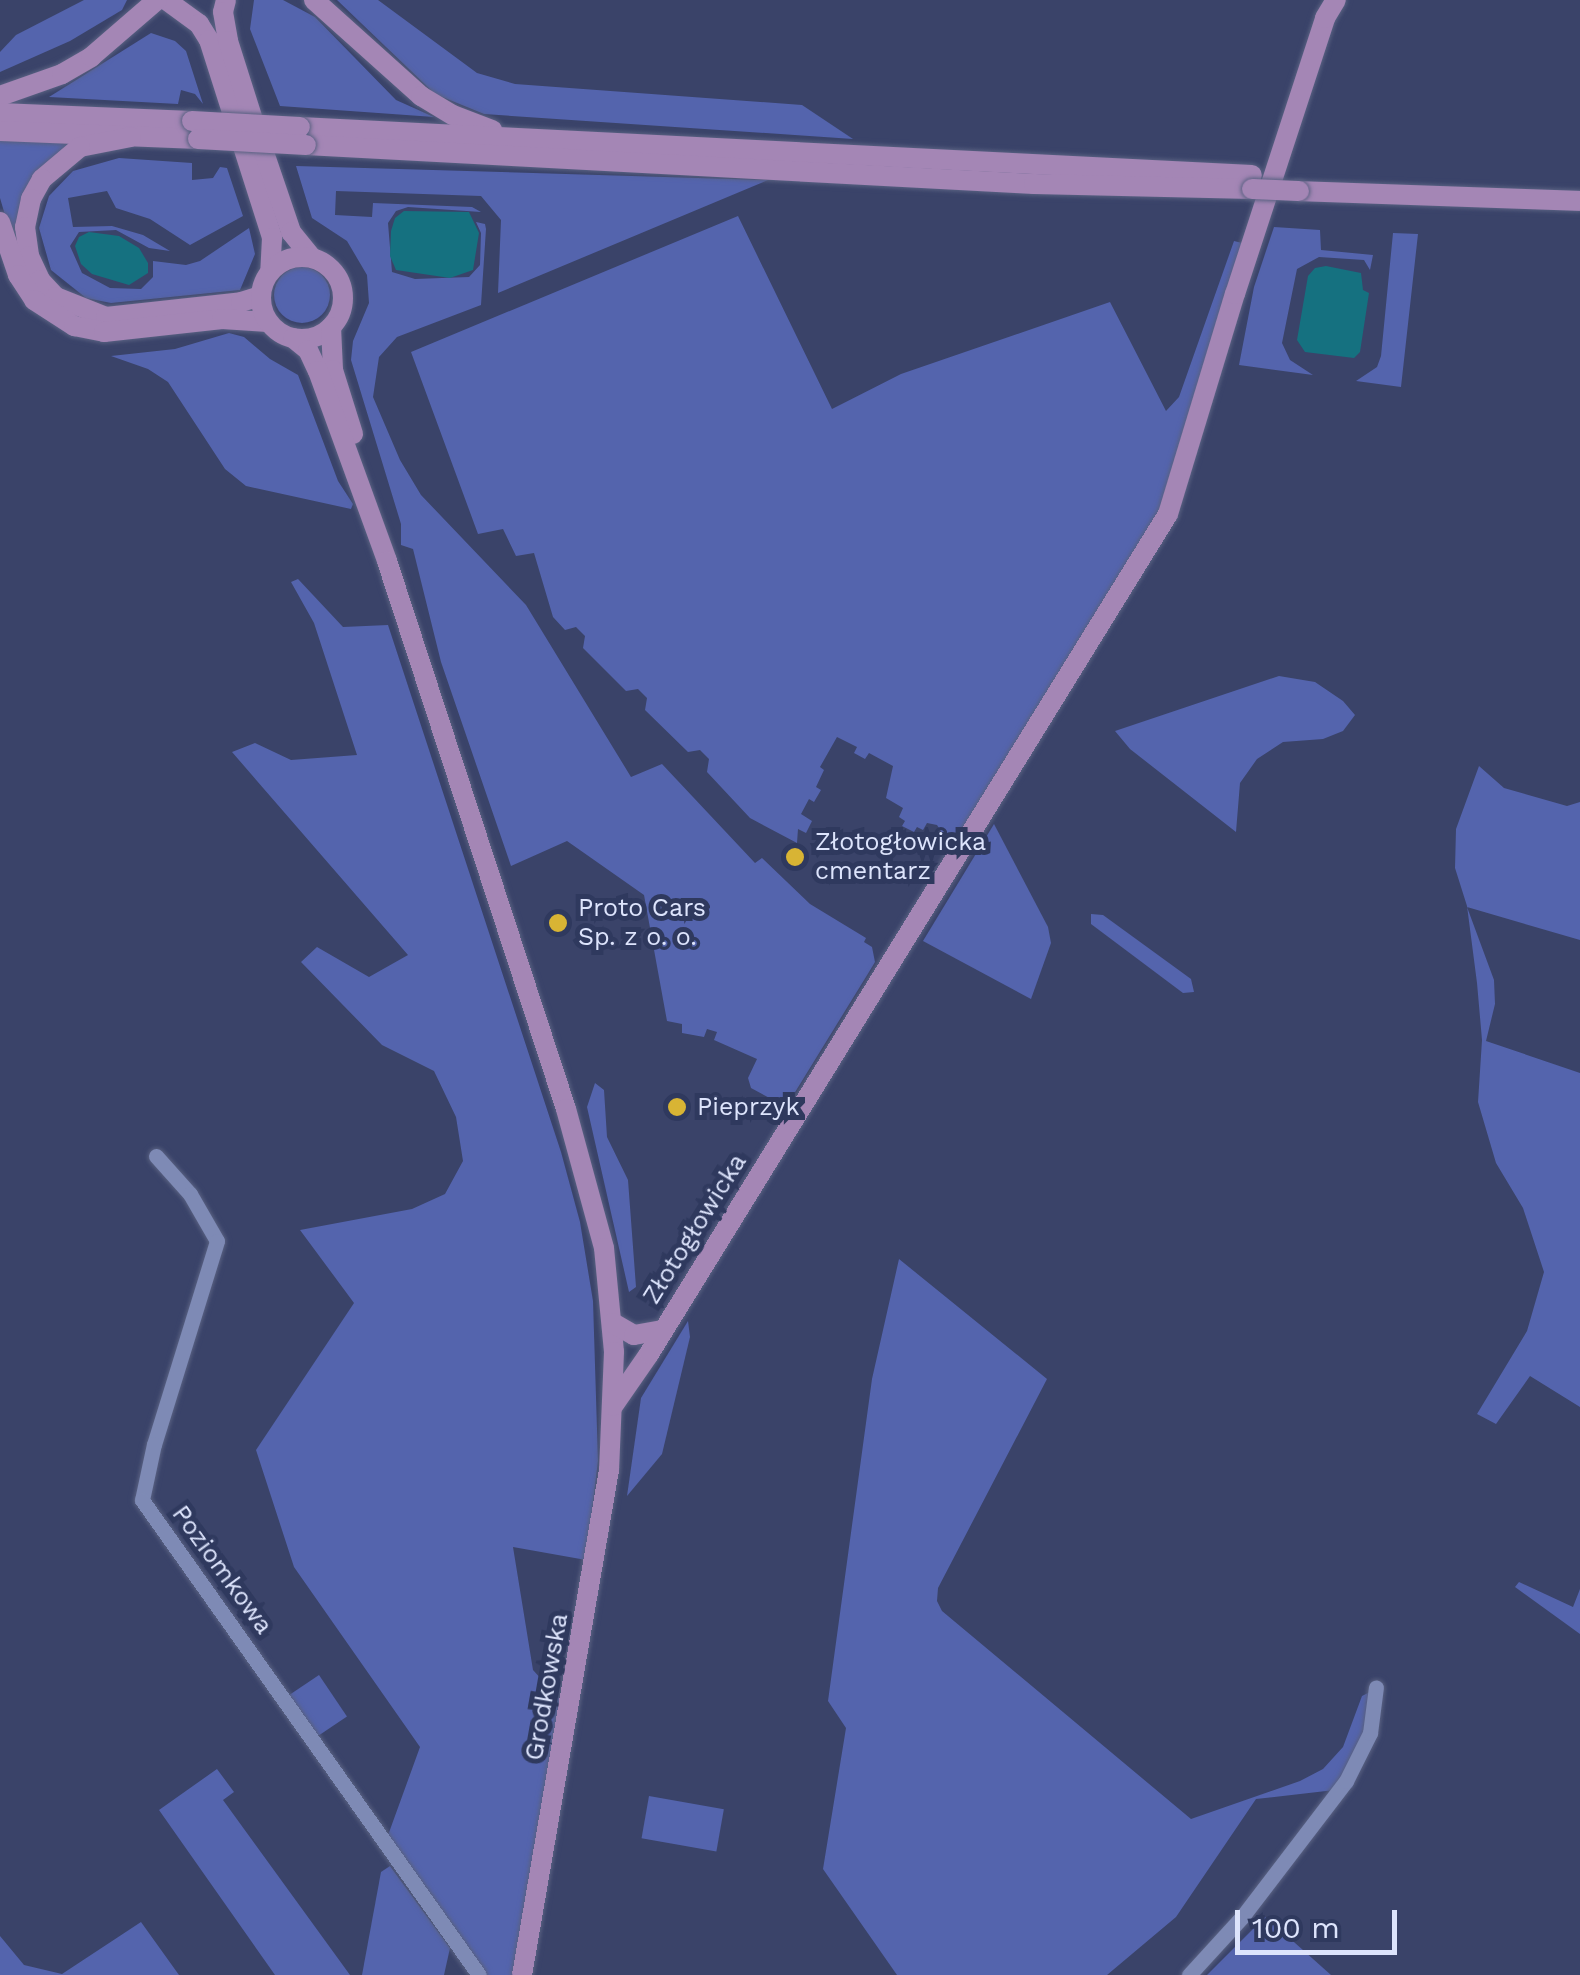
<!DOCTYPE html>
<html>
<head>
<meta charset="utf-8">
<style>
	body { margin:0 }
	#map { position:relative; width:1580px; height:1975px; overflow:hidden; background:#3a4369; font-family:"Work Sans",sans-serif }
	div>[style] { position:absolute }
	.green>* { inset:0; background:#5464ad; transform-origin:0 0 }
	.round { border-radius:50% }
	.water>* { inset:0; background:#157180 }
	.roads { filter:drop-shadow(0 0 2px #596182) drop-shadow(0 0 2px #596182) }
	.minor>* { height:15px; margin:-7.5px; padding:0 7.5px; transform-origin:7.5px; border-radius:7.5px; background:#7e8ab5 }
	.major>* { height:20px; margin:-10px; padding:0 10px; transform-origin:10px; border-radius:10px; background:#a486b5 }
	.major>.ring { margin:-10px; padding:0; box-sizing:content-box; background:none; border:20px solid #a486b5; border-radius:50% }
	.bridges { filter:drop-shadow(0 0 2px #596182) drop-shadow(0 0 2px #596182) }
	.major-bridge>* { height:20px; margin:-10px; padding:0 10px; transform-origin:10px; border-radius:10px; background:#a486b5 }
	.dots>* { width:28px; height:28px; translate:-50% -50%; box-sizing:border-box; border:5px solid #2f395e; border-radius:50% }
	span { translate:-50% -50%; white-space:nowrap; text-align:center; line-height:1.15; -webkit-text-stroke:10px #2f395e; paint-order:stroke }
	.poi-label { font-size:25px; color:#dde4fc }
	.left { translate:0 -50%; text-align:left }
	.street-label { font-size:25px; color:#dde4fc }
	.scale { position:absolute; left:1235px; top:1910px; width:162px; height:45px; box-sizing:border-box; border:5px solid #dde4fc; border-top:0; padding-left:12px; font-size:30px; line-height:35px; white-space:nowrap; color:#dde4fc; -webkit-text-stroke:8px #2f395e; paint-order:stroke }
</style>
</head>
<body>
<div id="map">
	<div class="green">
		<i style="clip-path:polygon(84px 0,127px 0,122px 10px,70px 41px,0 72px,0 52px,16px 35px)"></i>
		<i style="clip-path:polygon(254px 0,283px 0,315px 17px,396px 100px,434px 117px,280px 106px,250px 29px)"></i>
		<i style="clip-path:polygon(337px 0,378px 0,477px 73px,515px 84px,802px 105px,853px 139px,484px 114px,435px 94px)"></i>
		<i style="clip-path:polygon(151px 33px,175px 41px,186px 51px,203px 104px,195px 94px,181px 90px,178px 104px,49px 97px)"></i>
		<i style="clip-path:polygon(0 140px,78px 144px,60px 153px,22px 249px,12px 239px,0 198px)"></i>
		<i style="clip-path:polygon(119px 158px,192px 163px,192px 180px,213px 178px,220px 167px,227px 168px,243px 216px,190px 245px,150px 219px,116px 208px,107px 191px,68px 198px,73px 227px,112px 226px,143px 235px,170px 251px,149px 248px,116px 230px,79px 232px,70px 246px,82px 273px,110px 288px,141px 289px,153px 277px,153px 261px,186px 265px,200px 261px,249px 228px,255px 254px,240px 290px,111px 303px,86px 298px,51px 270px,39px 228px,49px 196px,73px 171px)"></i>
		<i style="clip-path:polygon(296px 166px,768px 180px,498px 293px,501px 220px,481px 196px,336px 191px,335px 215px,372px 217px,373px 203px,472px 207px,481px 212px,408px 207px,396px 211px,388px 223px,392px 272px,415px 279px,469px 277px,480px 265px,481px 233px,476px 222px,485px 224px,486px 229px,481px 305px,397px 337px,379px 357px,373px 397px,400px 460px,421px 495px,526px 605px,631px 777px,662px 764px,755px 863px,762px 858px,810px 904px,866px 938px,864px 942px,872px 947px,875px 962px,869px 972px,789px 1102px,775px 1101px,751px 1088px,748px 1078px,757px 1059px,714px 1040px,717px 1032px,707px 1029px,704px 1037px,682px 1033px,682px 1024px,667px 1021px,644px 895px,567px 841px,511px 866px,441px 662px,413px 549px,401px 545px,401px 524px,351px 360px,353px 341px,369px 303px,367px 275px,347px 241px,312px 218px)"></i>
		<i style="clip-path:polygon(738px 216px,832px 409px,901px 374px,1110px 302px,1166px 411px,1179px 397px,1234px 241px,1242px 243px,1155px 523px,952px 849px,937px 825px,927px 823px,923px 830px,917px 827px,914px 832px,902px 826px,905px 821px,899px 817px,903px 808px,886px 798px,893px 766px,869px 753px,865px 759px,854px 753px,857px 747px,837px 737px,820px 767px,824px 770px,816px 787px,821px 790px,814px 802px,809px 799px,801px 814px,812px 821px,806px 833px,798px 829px,797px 843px,750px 818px,707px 772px,709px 759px,700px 750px,688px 752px,645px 710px,647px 698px,638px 689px,626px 691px,583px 648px,585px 636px,576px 627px,565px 630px,553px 617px,534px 553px,516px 556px,503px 529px,478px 534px,411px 352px)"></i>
		<i style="clip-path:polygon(1274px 227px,1320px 230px,1321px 250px,1373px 255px,1370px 270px,1364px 260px,1319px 257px,1297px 269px,1282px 343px,1290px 360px,1313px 375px,1239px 365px,1254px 287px)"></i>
		<i style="clip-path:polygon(1393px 233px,1418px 234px,1401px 387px,1356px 381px,1377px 367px,1381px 356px)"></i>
		<i class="round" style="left:274px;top:267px;width:56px;height:56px"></i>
		<i style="clip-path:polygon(229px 333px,244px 337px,270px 359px,298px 375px,338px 481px,353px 504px,351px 509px,246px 486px,225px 469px,168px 382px,148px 369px,111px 356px,175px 349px)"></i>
		<i style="clip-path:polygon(298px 579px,343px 627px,388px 625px,561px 1152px,580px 1222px,593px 1301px,598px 1461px,586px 1560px,513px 1547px,533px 1670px,562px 1702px,516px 1975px,484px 1975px,387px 1838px,420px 1747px,294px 1567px,256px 1450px,354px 1303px,300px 1230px,412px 1209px,445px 1194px,463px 1161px,456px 1117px,434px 1071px,382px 1045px,301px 962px,317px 947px,369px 977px,408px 955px,232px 752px,255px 743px,291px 760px,357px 755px,314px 623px,291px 582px)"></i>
		<i style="clip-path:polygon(1279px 676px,1315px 682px,1343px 701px,1355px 715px,1343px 731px,1323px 739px,1283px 742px,1257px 759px,1240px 783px,1236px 832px,1130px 749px,1115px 731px)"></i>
		<i style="clip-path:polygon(1479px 766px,1504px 788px,1567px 806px,1580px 802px,1580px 940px,1467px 907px,1494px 980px,1495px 1004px,1486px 1041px,1580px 1073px,1580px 1407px,1530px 1376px,1496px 1424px,1477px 1414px,1527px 1331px,1544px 1272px,1523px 1208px,1496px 1163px,1478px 1102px,1482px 1040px,1477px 983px,1467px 906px,1455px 868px,1456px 829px)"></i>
		<i style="clip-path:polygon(994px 824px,1048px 927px,1051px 943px,1031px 999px,923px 941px)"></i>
		<i style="clip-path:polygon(1091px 914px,1103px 915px,1191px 979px,1194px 992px,1183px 993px,1091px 924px)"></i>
		<i style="clip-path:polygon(595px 1083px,604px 1090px,607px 1137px,628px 1180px,636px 1287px,629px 1292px,587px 1107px)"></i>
		<i style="clip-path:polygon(899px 1259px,1047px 1379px,938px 1588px,937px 1601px,942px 1611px,1191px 1819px,1300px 1781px,1323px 1769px,1343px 1747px,1362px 1696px,1372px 1691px,1366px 1758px,1352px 1788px,1256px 1799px,1176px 1917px,1107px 1975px,897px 1975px,823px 1869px,846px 1728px,828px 1701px,872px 1379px)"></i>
		<i style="clip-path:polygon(688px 1321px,690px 1337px,662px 1454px,627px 1496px,641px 1398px)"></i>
		<i style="clip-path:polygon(1519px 1582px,1573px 1607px,1580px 1589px,1580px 1634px,1515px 1587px)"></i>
		<i style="left:319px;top:1675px;width:50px;height:39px;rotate:56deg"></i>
		<i style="clip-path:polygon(217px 1769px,234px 1792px,223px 1800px,350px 1975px,275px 1975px,159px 1810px)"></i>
		<i style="left:649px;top:1796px;width:76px;height:43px;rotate:10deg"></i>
		<i style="clip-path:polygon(390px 1866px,450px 1948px,444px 1975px,362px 1975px,381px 1872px)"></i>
		<i style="clip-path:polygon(1265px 1917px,1276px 1926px,1331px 1975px,1207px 1975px)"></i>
		<i style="clip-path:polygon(141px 1922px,179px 1975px,0 1975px,0 1936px,24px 1965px,62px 1974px)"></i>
	</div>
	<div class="water">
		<i style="clip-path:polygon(404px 211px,469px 212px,479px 233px,473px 270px,450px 278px,396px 270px,390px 256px,391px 231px,395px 218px)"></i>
		<i style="clip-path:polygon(89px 232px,119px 236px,139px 248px,148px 263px,148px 273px,129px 285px,92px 274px,81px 264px,75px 246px,79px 237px)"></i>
		<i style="clip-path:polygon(1326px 266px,1361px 273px,1363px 290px,1369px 293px,1360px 352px,1354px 358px,1305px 352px,1297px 340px,1308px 276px,1315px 268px)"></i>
	</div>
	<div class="roads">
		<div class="minor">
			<i style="left:156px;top:1156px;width:51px;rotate:48.2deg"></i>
			<i style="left:190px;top:1194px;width:54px;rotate:60.1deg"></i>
			<i style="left:217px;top:1241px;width:213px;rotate:107.2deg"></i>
			<i style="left:154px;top:1444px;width:57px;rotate:102.1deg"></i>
			<i style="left:142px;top:1500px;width:582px;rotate:54.65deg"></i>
			<i style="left:1189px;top:1975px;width:79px;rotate:-47.6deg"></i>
			<i style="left:1242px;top:1917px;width:171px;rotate:-52.6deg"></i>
			<i style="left:1346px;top:1781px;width:54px;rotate:-63.4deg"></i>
			<i style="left:1370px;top:1733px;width:46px;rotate:-82.6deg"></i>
		</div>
		<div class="major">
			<i style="left:166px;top:0;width:41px;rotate:36deg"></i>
			<i style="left:199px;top:24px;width:19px;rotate:58deg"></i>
			<i style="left:209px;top:40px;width:208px;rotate:72.3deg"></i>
			<i style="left:272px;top:238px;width:33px;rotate:93deg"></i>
			<i style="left:226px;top:0;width:12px;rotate:104deg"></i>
			<i style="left:223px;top:12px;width:29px;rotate:80deg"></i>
			<i style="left:228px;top:41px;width:89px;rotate:72.4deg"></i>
			<i style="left:255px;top:126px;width:112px;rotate:71.2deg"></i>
			<i style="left:291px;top:232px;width:32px;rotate:51deg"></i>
			<i style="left:314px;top:0;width:144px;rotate:41.9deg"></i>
			<i style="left:421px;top:96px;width:37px;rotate:31deg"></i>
			<i style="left:453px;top:115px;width:42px;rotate:21deg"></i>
			<i style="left:0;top:96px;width:66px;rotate:-19.5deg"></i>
			<i style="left:62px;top:74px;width:34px;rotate:-30deg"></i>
			<i style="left:91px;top:57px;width:87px;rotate:-40.8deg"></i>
			<i style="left:0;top:113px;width:192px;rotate:2.4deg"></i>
			<i style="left:300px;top:127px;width:953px;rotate:2.89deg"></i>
			<i style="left:0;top:131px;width:198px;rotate:2.3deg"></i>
			<i style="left:131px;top:137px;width:52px;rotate:168.9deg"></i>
			<i style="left:80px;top:147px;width:50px;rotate:139.9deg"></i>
			<i style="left:42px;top:179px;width:23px;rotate:119deg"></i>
			<i style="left:31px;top:199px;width:29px;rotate:102deg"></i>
			<i style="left:25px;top:227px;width:29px;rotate:82deg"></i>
			<i style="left:29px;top:256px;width:26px;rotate:65deg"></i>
			<i style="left:40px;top:280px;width:23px;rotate:47deg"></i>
			<i style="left:56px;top:297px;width:54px;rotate:21.8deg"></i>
			<i style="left:106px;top:317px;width:136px;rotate:-6.3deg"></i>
			<i style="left:241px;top:302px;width:21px;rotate:-17deg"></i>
			<i style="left:306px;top:145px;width:729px;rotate:3.07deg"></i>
			<i style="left:1034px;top:184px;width:218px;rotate:1.3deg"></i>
			<i style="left:1299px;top:191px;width:281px;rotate:2deg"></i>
			<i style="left:0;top:222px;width:56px;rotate:71.2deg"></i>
			<i style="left:18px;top:275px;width:30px;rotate:57deg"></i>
			<i style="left:34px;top:300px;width:48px;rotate:33deg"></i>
			<i style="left:74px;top:326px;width:31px;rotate:11deg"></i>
			<i style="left:104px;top:332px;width:119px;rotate:-6.3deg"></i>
			<i style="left:222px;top:319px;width:46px;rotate:3.7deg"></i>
			<i class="ring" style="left:261px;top:257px;width:62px;height:62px"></i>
			<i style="left:331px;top:327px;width:43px;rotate:87.3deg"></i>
			<i style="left:333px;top:370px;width:67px;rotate:72.6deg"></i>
			<i style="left:293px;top:338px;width:19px;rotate:39deg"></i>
			<i style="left:308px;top:350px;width:23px;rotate:65deg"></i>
			<i style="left:318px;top:371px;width:202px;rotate:70deg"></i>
			<i style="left:387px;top:561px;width:576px;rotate:71.91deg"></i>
			<i style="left:566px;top:1109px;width:144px;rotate:74.7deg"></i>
			<i style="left:604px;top:1248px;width:104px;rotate:84.5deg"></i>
			<i style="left:614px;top:1352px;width:118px;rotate:92.4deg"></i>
			<i style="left:609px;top:1470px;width:512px;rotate:99.77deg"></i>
			<i style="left:613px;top:1323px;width:24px;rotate:30deg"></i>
			<i style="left:634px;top:1335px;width:27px;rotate:-10deg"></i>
			<i style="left:613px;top:1406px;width:63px;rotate:-55.3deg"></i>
			<i style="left:649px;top:1354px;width:987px;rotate:-58.29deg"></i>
			<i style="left:1168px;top:514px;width:230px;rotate:-73.1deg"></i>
			<i style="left:1235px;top:294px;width:290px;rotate:-71.9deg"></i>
			<i style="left:1325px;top:18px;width:21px;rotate:-59deg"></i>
		</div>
	</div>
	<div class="bridges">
		<div class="major-bridge">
			<i style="left:192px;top:121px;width:108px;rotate:3.2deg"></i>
			<i style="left:198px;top:139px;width:108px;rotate:3.2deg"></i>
			<i style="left:1252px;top:189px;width:47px;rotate:2.4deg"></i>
		</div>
	</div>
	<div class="dots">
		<i style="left:795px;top:857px;background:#d8b434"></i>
		<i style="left:558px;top:923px;background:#d8b434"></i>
		<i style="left:677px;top:1107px;background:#d8b434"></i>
	</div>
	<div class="poi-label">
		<span class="left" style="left:815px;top:857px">Złotogłowicka<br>cmentarz</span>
		<span class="left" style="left:578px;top:923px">Proto Cars<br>Sp. z o. o.</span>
		<span class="left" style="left:697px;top:1107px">Pieprzyk</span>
	</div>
	<div class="street-label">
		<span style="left:695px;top:1229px;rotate:-58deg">Złotogłowicka</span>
		<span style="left:222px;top:1570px;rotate:54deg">Poziomkowa</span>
		<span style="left:547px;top:1687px;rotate:-80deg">Grodkowska</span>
	</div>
	<div class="scale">100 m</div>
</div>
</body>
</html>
